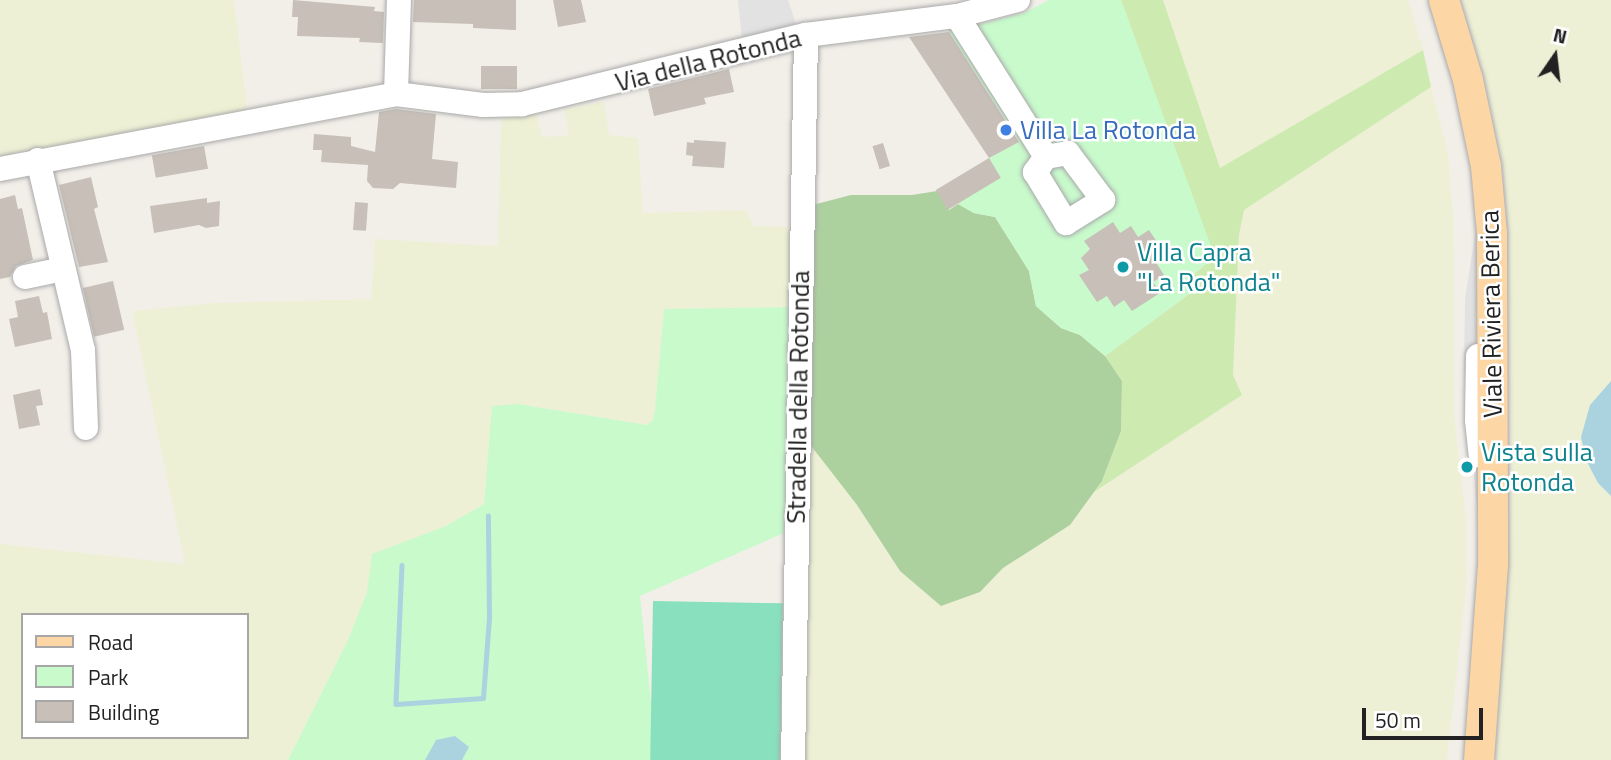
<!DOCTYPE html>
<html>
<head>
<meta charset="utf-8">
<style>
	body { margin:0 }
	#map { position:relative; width:1611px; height:760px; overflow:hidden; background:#f2efe9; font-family:"Titillium Web",sans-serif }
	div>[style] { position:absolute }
	.farmland>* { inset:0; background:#eef0d5 }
	.grass>* { inset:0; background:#cdebb0 }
	.forest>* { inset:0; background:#add19e }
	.park>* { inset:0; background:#c8facc }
	.pitch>* { inset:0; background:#88e0be; transform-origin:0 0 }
	.parking>* { inset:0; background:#e2e2e2 }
	.water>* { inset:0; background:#aad3df }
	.stream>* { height:4.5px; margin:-2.25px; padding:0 2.25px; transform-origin:2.25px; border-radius:2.25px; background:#aad3df }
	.building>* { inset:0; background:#c7bfb8; transform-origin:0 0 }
	.roads { filter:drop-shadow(0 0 2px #a9a9a9) drop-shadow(0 0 2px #a9a9a9) }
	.minor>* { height:24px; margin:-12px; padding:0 12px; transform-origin:12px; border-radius:12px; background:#fff }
	.major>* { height:30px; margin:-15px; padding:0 15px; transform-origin:15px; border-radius:15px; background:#fcd6a4 }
	.dots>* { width:19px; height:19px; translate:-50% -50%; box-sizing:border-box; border:4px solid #fff; border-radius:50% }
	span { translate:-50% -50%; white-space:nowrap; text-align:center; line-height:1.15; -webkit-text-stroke:5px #fff; paint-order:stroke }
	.street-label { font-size:26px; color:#222 }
	.shop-label { font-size:26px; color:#366cbe }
	.left { translate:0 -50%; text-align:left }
	.culture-label { font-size:26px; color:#0d838f }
	.legend { position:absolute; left:21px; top:613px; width:228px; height:126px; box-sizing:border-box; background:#fff; border:2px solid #a7a7a7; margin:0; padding:9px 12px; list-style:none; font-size:21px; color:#222 }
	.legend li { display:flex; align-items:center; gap:14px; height:35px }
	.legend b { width:35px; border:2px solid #a7a7a7 }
	.north { position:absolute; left:1520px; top:21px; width:70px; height:70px; -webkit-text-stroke:5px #fff; paint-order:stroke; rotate:14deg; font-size:19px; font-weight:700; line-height:28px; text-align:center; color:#222 }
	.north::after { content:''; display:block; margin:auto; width:24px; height:32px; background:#222; clip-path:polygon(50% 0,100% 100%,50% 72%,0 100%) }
	.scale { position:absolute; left:1362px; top:708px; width:121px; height:32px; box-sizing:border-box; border:4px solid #222; border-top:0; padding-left:9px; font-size:21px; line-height:24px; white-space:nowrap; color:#222; -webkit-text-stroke:5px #fff; paint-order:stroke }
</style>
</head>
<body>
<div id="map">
	<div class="farmland">
		<i style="clip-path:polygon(0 0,234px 0,248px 115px,0 169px)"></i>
		<i style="clip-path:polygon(1163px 0,1408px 0,1423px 50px,1220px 169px)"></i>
		<i style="clip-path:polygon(1462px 0,1611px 0,1611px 381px,1590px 405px,1598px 483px,1611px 496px,1611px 760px,1496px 760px,1511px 482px,1508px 231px,1503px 165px,1484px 76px)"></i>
		<i style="clip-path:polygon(1431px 87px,1448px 153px,1453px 215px,1454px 415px,1466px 520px,1467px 578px,1447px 760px,801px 760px,798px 429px,857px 505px,900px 571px,941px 606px,980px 592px,1003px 568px,1070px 525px,1094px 492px,1242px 395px,1233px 375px,1239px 235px,1244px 210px)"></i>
		<i style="clip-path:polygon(evenodd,604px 102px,609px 135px,638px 138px,643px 213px,747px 210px,753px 226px,795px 227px,795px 307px,664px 309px,655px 409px,653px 420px,647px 425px,518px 404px,492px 406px,484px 504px,446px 526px,372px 555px,368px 592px,347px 642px,288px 760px,0 760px,0 544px,185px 564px,132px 311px,214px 303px,371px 299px,375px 239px,498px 246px,501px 119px,536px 112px,542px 137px,569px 135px,564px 109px,604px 102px,23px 615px,247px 615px,247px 737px,23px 737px,23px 615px)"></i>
	</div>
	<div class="grass">
		<i style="clip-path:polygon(1121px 0,1163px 0,1220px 168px,1423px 50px,1431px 87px,1244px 210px,1239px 235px,1233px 375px,1242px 395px,1094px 492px,1102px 481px,1121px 431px,1122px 381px,1105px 356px,1200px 286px,1193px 275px,1214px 257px)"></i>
	</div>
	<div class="forest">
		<i style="clip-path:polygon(937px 191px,949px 210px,958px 204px,974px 213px,995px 217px,1029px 271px,1036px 306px,1061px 328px,1080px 335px,1105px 356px,1122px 381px,1121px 431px,1102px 481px,1070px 525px,1003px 568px,980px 592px,941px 606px,900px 571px,857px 505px,798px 429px,801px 208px,851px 195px,912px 195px)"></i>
	</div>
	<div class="park">
		<i style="clip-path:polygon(1049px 0,1121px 0,1215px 257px,1193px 274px,1200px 286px,1105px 356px,1080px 335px,1061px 328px,1036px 306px,1029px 271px,995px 217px,974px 213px,958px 204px,989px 158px,1019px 141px,946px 27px,977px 25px,1024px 13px)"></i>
		<i style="clip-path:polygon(795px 307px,793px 529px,640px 596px,653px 722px,651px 760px,288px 760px,347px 642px,367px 592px,372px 554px,446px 526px,484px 504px,492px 406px,518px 404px,647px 425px,653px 420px,655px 409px,664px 309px)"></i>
	</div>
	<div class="pitch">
		<i style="left:653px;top:601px;width:130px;height:159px;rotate:1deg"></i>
	</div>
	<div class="parking">
		<i style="clip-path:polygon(738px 0,788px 0,796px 24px,742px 41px)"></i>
		<i style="clip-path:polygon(1478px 216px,1479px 529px,1464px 373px,1465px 299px)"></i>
	</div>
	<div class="water">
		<i style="clip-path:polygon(1611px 381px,1611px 496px,1598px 483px,1586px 460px,1581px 437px,1590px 405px)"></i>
		<i style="clip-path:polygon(455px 736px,469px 747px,462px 760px,425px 760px,436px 740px)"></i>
	</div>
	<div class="stream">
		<i style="left:402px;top:565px;width:139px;rotate:92.5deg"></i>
		<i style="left:396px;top:704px;width:87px;rotate:-3.9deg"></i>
		<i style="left:483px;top:698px;width:80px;rotate:-85.7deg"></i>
		<i style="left:489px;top:618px;width:102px;rotate:-90.6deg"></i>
	</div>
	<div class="building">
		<i style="clip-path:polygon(293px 0,375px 7px,374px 11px,384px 12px,383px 43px,359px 42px,360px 38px,297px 36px,298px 17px,292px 17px)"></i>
		<i style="clip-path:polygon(414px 0,516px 0,516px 30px,473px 28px,473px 24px,413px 22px)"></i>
		<i style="clip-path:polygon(553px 0,581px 0,586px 22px,558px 27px)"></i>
		<i style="clip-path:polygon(949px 32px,1019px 142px,989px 158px,909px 37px)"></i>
		<i style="left:517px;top:66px;width:23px;height:36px;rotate:90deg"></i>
		<i style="clip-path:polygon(729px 69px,734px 92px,704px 98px,706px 104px,654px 116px,648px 89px)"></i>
		<i style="clip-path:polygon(396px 109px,436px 114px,432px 159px,458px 162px,456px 188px,400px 183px,393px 189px,373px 188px,367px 181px,368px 165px,321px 162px,322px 150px,313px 150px,314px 134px,351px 137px,351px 146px,375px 152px,379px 112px)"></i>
		<i style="clip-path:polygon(694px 140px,726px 142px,724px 168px,692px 166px,693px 156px,686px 155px,687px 142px,694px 143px)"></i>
		<i style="left:883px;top:143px;width:24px;height:11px;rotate:73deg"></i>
		<i style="left:204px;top:146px;width:23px;height:53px;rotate:80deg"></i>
		<i style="left:989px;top:158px;width:23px;height:62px;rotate:59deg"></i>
		<i style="clip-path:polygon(91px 177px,98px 207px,94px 209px,108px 262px,79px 267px,59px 185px)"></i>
		<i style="clip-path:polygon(15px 195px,18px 209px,22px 208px,33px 260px,16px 266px,10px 277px,0 279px,0 199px)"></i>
		<i style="clip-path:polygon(207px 198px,207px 203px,220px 201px,219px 226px,206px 228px,199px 225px,154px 233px,150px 206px)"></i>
		<i style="left:355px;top:202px;width:13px;height:28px;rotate:4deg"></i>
		<i style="clip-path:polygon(1113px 222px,1120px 233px,1131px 226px,1138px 237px,1149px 230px,1167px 257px,1157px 264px,1164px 275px,1153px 282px,1160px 293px,1132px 311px,1124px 300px,1114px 307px,1107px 296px,1097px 302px,1079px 275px,1089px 270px,1081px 258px,1090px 249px,1084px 241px)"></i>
		<i style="left:113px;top:281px;width:50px;height:31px;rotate:77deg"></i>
		<i style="clip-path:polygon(39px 296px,43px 313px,47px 312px,52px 339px,15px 347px,9px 319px,18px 317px,15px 301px)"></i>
		<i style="clip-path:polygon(40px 389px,43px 405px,36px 406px,40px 425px,19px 429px,13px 395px)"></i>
	</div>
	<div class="roads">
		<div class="minor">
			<i style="left:957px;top:16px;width:167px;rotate:57.7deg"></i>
			<i style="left:1046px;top:157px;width:19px;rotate:126deg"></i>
			<i style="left:1035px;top:172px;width:60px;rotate:58.7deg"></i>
			<i style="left:1066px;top:223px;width:44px;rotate:-31.9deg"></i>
			<i style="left:1103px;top:200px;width:59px;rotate:-126.7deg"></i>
			<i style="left:1068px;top:153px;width:22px;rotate:170deg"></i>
			<i style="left:396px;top:94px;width:94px;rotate:-88.2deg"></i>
			<i style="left:38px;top:160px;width:195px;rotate:76.7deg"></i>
			<i style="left:83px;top:350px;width:78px;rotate:87.8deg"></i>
			<i style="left:0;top:169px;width:403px;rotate:-10.7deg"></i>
			<i style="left:396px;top:94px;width:88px;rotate:7.2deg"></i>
			<i style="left:483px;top:105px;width:39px;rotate:-1deg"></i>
			<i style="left:522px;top:104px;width:292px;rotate:-13.7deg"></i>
			<i style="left:806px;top:35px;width:152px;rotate:-7.2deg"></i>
			<i style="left:957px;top:16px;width:63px;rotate:-14.7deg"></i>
			<i style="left:25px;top:277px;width:39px;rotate:-12deg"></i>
			<i style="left:1478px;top:356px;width:64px;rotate:90.9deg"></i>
			<i style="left:1477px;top:420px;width:36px;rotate:84deg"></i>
			<i style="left:793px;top:760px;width:725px;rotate:-88.97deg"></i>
		</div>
		<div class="major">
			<i style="left:1444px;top:0;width:84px;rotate:73.3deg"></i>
			<i style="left:1468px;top:80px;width:88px;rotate:78.2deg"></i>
			<i style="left:1486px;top:166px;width:67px;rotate:84.9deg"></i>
			<i style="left:1492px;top:233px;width:332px;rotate:89.8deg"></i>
			<i style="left:1493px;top:565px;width:196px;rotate:94.1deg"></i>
		</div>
	</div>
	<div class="dots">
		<i style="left:1006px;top:130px;background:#3f7fe0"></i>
		<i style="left:1123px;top:267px;background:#0f9aa8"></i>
		<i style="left:1467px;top:467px;background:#0f9aa8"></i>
	</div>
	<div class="street-label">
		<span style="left:708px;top:60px;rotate:-14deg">Via della Rotonda</span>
		<span style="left:1491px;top:314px;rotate:-91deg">Viale Riviera Berica</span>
		<span style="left:798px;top:397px;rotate:-89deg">Stradella della Rotonda</span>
	</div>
	<div class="shop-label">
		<span class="left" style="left:1020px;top:130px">Villa La Rotonda</span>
	</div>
	<div class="culture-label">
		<span class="left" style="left:1137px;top:267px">Villa Capra<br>"La Rotonda"</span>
		<span class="left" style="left:1481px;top:467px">Vista sulla<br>Rotonda</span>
	</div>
	<ul class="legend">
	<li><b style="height:9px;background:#fcd6a4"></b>Road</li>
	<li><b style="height:19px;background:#c8facc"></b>Park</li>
	<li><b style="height:19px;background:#c7bfb8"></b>Building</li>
	</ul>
	<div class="north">N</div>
	<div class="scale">50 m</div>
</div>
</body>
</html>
